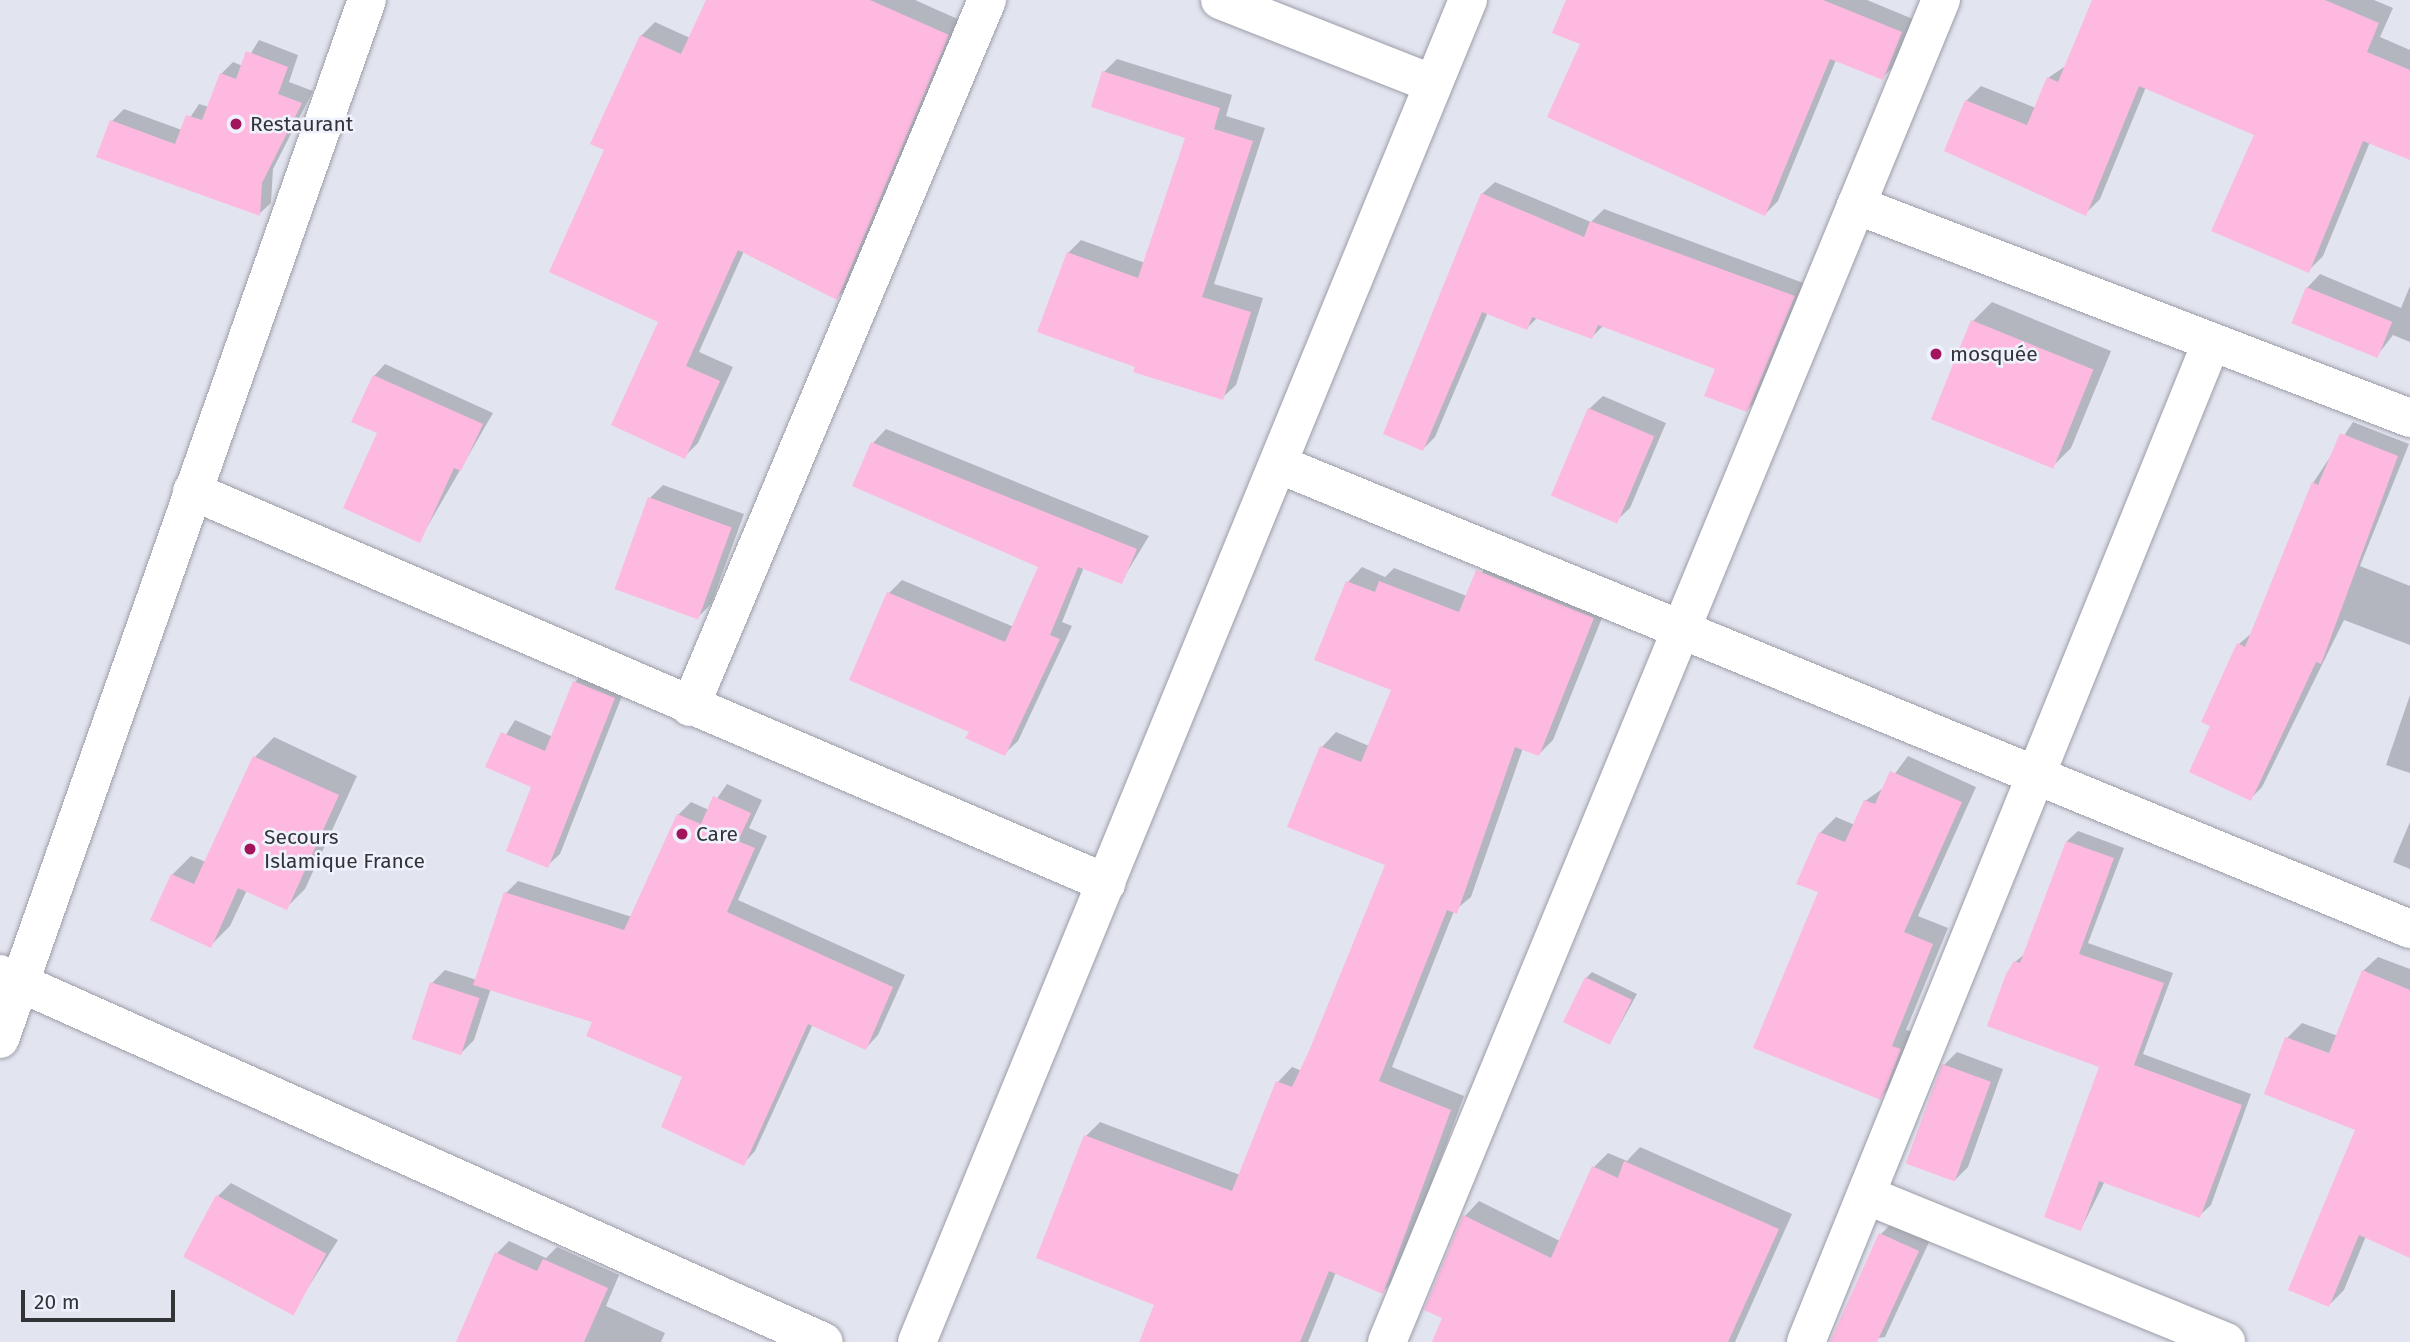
<!DOCTYPE html>
<html>
<head>
<meta charset="utf-8">
<style>
	body { margin:0 }
	#map { position:relative; width:2410px; height:1342px; overflow:hidden; background:#e2e4ef; font-family:"Fira Sans",sans-serif }
	div>[style] { position:absolute }
	.shadow>* { inset:0; background:#0003 }
	.building>* { inset:0; background:#feb9e0; transform-origin:0 0 }
	.roads { filter:drop-shadow(0 0 2px #9b9da7) drop-shadow(0 0 2px #9b9da7) }
	.minor>* { height:38px; margin:-19px; padding:0 19px; transform-origin:19px; border-radius:19px; background:#fff }
	.dots>* { width:19px; height:19px; translate:-50% -50%; box-sizing:border-box; border:4px solid #eff2fd; border-radius:50% }
	span { translate:-50% -50%; white-space:nowrap; text-align:center; line-height:1.15; -webkit-text-stroke:5px #eff2fd; paint-order:stroke }
	.poi-label { font-size:21px; color:#333438 }
	.left { translate:0 -50%; text-align:left }
	.scale { position:absolute; left:21px; top:1290px; width:154px; height:32px; box-sizing:border-box; border:4px solid #333438; border-top:0; padding-left:9px; font-size:21px; line-height:24px; white-space:nowrap; color:#333438; -webkit-text-stroke:5px #eff2fd; paint-order:stroke }
</style>
</head>
<body>
<div id="map">
	<div class="shadow">
		<i style="clip-path:polygon(708px 0,915px 0,962px 21px,851px 284px,837px 298px,744px 251px,699px 352px,733px 367px,698px 443px,684px 457px,660px 321px,607px 149px,641px 36px,655px 22px,690px 38px)"></i>
		<i style="clip-path:polygon(1568px 0,1867px 0,1913px 19px,1895px 65px,1882px 78px,1836px 60px,1778px 201px,1765px 214px,1582px 44px)"></i>
		<i style="clip-path:polygon(2094px 0,2374px 0,2393px 8px,2380px 37px,2410px 50px,2410px 158px,2370px 142px,2323px 256px,2308px 271px,2256px 134px,2146px 87px,2100px 199px,2085px 214px,1966px 101px,1981px 86px,2036px 108px,2048px 78px,2067px 65px)"></i>
		<i style="clip-path:polygon(259px 40px,298px 55px,289px 82px,313px 91px,273px 169px,271px 203px,259px 214px,112px 121px,124px 109px,182px 130px,199px 104px,209px 107px,221px 74px,233px 62px,243px 66px)"></i>
		<i style="clip-path:polygon(1117px 59px,1232px 95px,1226px 116px,1265px 128px,1214px 284px,1263px 298px,1236px 385px,1222px 398px,1137px 366px,1068px 253px,1081px 240px,1145px 263px,1187px 137px,1104px 72px)"></i>
		<i style="clip-path:polygon(1495px 182px,1591px 222px,1604px 209px,1806px 284px,1760px 397px,1747px 410px,1717px 368px,1604px 325px,1592px 337px,1538px 317px,1527px 328px,1488px 312px,1435px 437px,1423px 449px,1482px 194px)"></i>
		<i style="clip-path:polygon(2320px 274px,2401px 308px,2410px 286px,2410px 342px,2393px 335px,2376px 357px,2307px 288px)"></i>
		<i style="clip-path:polygon(1992px 302px,2111px 351px,2071px 448px,2052px 467px,1973px 321px)"></i>
		<i style="clip-path:polygon(385px 364px,493px 413px,419px 541px,379px 432px,374px 376px)"></i>
		<i style="clip-path:polygon(1603px 396px,1666px 423px,1630px 508px,1616px 521px,1589px 409px)"></i>
		<i style="clip-path:polygon(2353px 422px,2409px 444px,2360px 566px,2410px 586px,2410px 645px,2344px 620px,2262px 787px,2250px 799px,2213px 725px,2204px 721px,2239px 644px,2252px 633px,2313px 483px)"></i>
		<i style="clip-path:polygon(886px 429px,1149px 536px,1121px 582px,1084px 567px,1062px 622px,1072px 626px,1018px 741px,1004px 754px,971px 731px,889px 593px,902px 580px,1014px 627px,1041px 566px,854px 485px,873px 443px)"></i>
		<i style="clip-path:polygon(663px 485px,744px 514px,711px 604px,698px 617px,650px 498px)"></i>
		<i style="clip-path:polygon(1492px 557px,1608px 603px,1553px 740px,1539px 754px,1523px 748px,1471px 897px,1454px 911px,1392px 1067px,1464px 1096px,1397px 1277px,1383px 1292px,1336px 1272px,1308px 1342px,1141px 1342px,1157px 1304px,1086px 1136px,1100px 1122px,1240px 1175px,1278px 1082px,1292px 1067px,1302px 1071px,1387px 864px,1322px 747px,1336px 732px,1369px 746px,1393px 689px,1316px 659px,1348px 582px,1362px 567px,1385px 577px,1394px 568px,1467px 596px)"></i>
		<i style="clip-path:polygon(587px 670px,626px 686px,560px 854px,547px 866px,533px 786px,487px 766px,515px 720px,553px 737px,575px 682px)"></i>
		<i style="clip-path:polygon(2410px 695px,2410px 773px,2386px 765px)"></i>
		<i style="clip-path:polygon(274px 737px,357px 776px,305px 889px,286px 908px,247px 890px,230px 926px,211px 945px,172px 875px,191px 856px,206px 862px,255px 757px)"></i>
		<i style="clip-path:polygon(1908px 756px,1976px 787px,1918px 916px,1948px 928px,1906px 1030px,1916px 1033px,1896px 1082px,1880px 1098px,1820px 891px,1820px 833px,1836px 817px,1855px 825px,1865px 801px,1885px 787px)"></i>
		<i style="clip-path:polygon(727px 784px,762px 800px,749px 828px,767px 836px,738px 900px,905px 975px,878px 1035px,866px 1048px,813px 1024px,755px 1151px,743px 1164px,685px 1076px,594px 1021px,491px 988px,474px 1040px,461px 1053px,432px 983px,445px 970px,477px 980px,506px 893px,518px 881px,632px 917px,678px 815px,691px 802px,709px 810px)"></i>
		<i style="clip-path:polygon(2410px 822px,2410px 869px,2393px 862px)"></i>
		<i style="clip-path:polygon(2078px 831px,2124px 848px,2088px 943px,2173px 973px,2143px 1054px,2251px 1094px,2211px 1205px,2200px 1215px,2105px 1181px,2081px 1229px,2101px 1066px,2015px 962px,2027px 952px,2067px 841px)"></i>
		<i style="clip-path:polygon(2378px 957px,2410px 969px,2410px 1243px,2366px 1236px,2344px 1290px,2329px 1305px,2358px 1129px,2266px 1093px,2287px 1038px,2302px 1023px,2338px 1036px,2363px 971px)"></i>
		<i style="clip-path:polygon(1592px 972px,1637px 994px,1610px 1043px,1586px 978px)"></i>
		<i style="clip-path:polygon(1957px 1052px,2003px 1069px,1968px 1167px,1955px 1180px,1944px 1065px)"></i>
		<i style="clip-path:polygon(1640px 1147px,1792px 1214px,1735px 1342px,1488px 1342px,1465px 1216px,1479px 1201px,1560px 1241px,1594px 1167px,1608px 1153px,1627px 1161px)"></i>
		<i style="clip-path:polygon(231px 1183px,338px 1240px,292px 1313px,218px 1196px)"></i>
		<i style="clip-path:polygon(1894px 1221px,1931px 1238px,1885px 1337px,1854px 1342px,1881px 1234px)"></i>
		<i style="clip-path:polygon(509px 1241px,546px 1258px,557px 1247px,619px 1275px,606px 1306px,665px 1333px,661px 1342px,457px 1342px,497px 1253px)"></i>
	</div>
	<div class="building">
		<i style="clip-path:polygon(706px 0,870px 0,949px 35px,837px 300px,738px 250px,686px 366px,720px 381px,685px 459px,611px 425px,658px 322px,549px 272px,604px 150px,590px 144px,640px 35px,681px 54px)"></i>
		<i style="clip-path:polygon(1566px 0,1823px 0,1902px 32px,1883px 80px,1830px 59px,1765px 216px,1547px 117px,1580px 44px,1552px 33px)"></i>
		<i style="clip-path:polygon(2092px 0,2325px 0,2379px 23px,2367px 52px,2410px 70px,2410px 160px,2363px 141px,2309px 273px,2211px 231px,2254px 135px,2139px 86px,2086px 216px,1944px 151px,1965px 100px,2027px 125px,2047px 77px,2058px 82px)"></i>
		<i style="clip-path:polygon(246px 51px,288px 67px,278px 94px,302px 103px,262px 183px,260px 216px,96px 157px,110px 120px,175px 144px,186px 115px,202px 120px,220px 73px,236px 79px)"></i>
		<i style="clip-path:polygon(1102px 71px,1220px 108px,1214px 129px,1253px 141px,1202px 297px,1251px 312px,1223px 400px,1133px 372px,1135px 367px,1037px 332px,1067px 252px,1138px 278px,1185px 138px,1091px 107px)"></i>
		<i style="clip-path:polygon(1481px 193px,1584px 237px,1590px 221px,1795px 296px,1747px 412px,1704px 396px,1715px 369px,1598px 325px,1592px 339px,1532px 317px,1527px 330px,1482px 312px,1423px 451px,1383px 434px)"></i>
		<i style="left:2306px;top:287px;width:93px;height:39px;rotate:22deg"></i>
		<i style="left:1971px;top:320px;width:132px;height:107px;rotate:22deg"></i>
		<i style="clip-path:polygon(373px 375px,483px 424px,461px 471px,454px 468px,420px 543px,343px 508px,377px 433px,351px 422px)"></i>
		<i style="left:1588px;top:408px;width:72px;height:95px;rotate:23deg"></i>
		<i style="clip-path:polygon(2340px 433px,2398px 456px,2321px 664px,2316px 662px,2251px 801px,2189px 772px,2210px 726px,2201px 722px,2237px 643px,2245px 647px,2312px 482px,2318px 485px)"></i>
		<i style="clip-path:polygon(871px 442px,1137px 549px,1122px 584px,1078px 567px,1050px 635px,1060px 639px,1005px 756px,965px 738px,969px 732px,849px 680px,887px 592px,1005px 642px,1038px 567px,852px 486px)"></i>
		<i style="left:648px;top:497px;width:89px;height:98px;rotate:20deg"></i>
		<i style="clip-path:polygon(1476px 570px,1594px 618px,1539px 756px,1515px 747px,1457px 914px,1447px 910px,1379px 1081px,1451px 1110px,1383px 1294px,1329px 1271px,1300px 1342px,1139px 1342px,1154px 1305px,1036px 1258px,1084px 1135px,1232px 1191px,1276px 1081px,1292px 1087px,1309px 1051px,1385px 865px,1287px 827px,1320px 746px,1361px 762px,1391px 690px,1314px 660px,1346px 581px,1375px 592px,1379px 581px,1459px 612px)"></i>
		<i style="clip-path:polygon(573px 681px,615px 698px,548px 868px,506px 851px,531px 787px,485px 767px,501px 732px,545px 751px)"></i>
		<i style="clip-path:polygon(253px 756px,339px 795px,287px 910px,238px 888px,211px 948px,150px 920px,171px 874px,194px 884px)"></i>
		<i style="clip-path:polygon(1890px 771px,1962px 802px,1904px 932px,1933px 944px,1892px 1046px,1901px 1049px,1881px 1100px,1753px 1048px,1818px 892px,1796px 884px,1819px 832px,1845px 842px,1864px 800px,1875px 804px)"></i>
		<i style="clip-path:polygon(713px 796px,751px 813px,738px 841px,755px 848px,727px 912px,893px 987px,866px 1050px,808px 1024px,744px 1166px,661px 1127px,682px 1077px,586px 1036px,592px 1022px,473px 985px,504px 892px,624px 930px,677px 814px,701px 824px)"></i>
		<i style="clip-path:polygon(2066px 841px,2114px 858px,2079px 954px,2164px 983px,2134px 1065px,2242px 1105px,2200px 1218px,2099px 1181px,2081px 1231px,2044px 1217px,2099px 1067px,1987px 1026px,2006px 974px,2014px 961px,2020px 963px)"></i>
		<i style="clip-path:polygon(2362px 970px,2410px 990px,2410px 1258px,2359px 1235px,2329px 1307px,2288px 1290px,2355px 1130px,2264px 1094px,2285px 1037px,2329px 1053px)"></i>
		<i style="left:1585px;top:977px;width:52px;height:50px;rotate:26deg"></i>
		<i style="left:430px;top:982px;width:52px;height:60px;rotate:18deg"></i>
		<i style="left:1942px;top:1064px;width:52px;height:106px;rotate:20deg"></i>
		<i style="clip-path:polygon(1624px 1161px,1779px 1229px,1728px 1342px,1432px 1342px,1442px 1318px,1424px 1310px,1463px 1215px,1551px 1258px,1592px 1166px,1618px 1178px)"></i>
		<i style="left:216px;top:1195px;width:125px;height:70px;rotate:28deg"></i>
		<i style="clip-path:polygon(1879px 1233px,1919px 1251px,1877px 1342px,1830px 1342px)"></i>
		<i style="clip-path:polygon(495px 1252px,537px 1271px,543px 1259px,608px 1288px,584px 1342px,456px 1342px)"></i>
	</div>
	<div class="roads">
		<div class="minor">
			<i style="left:1220px;top:0;width:229px;rotate:21.5deg"></i>
			<i style="left:1856px;top:205px;width:594px;rotate:21.03deg"></i>
			<i style="left:1278px;top:464px;width:1224px;rotate:22.33deg"></i>
			<i style="left:192px;top:491px;width:995px;rotate:23.21deg"></i>
			<i style="left:690px;top:707px;width:767px;rotate:-67.21deg"></i>
			<i style="left:0;top:974px;width:902px;rotate:24.07deg"></i>
			<i style="left:0;top:1039px;width:1102px;rotate:-70.55deg"></i>
			<i style="left:1866px;top:1195px;width:389px;rotate:22.2deg"></i>
			<i style="left:917px;top:1342px;width:1451px;rotate:-67.68deg"></i>
			<i style="left:1387px;top:1342px;width:1452px;rotate:-67.57deg"></i>
			<i style="left:1806px;top:1342px;width:1078px;rotate:-67.93deg"></i>
		</div>
	</div>
	<div class="dots">
		<i style="left:236px;top:124px;background:#a2155d"></i>
		<i style="left:1936px;top:354px;background:#a2155d"></i>
		<i style="left:682px;top:834px;background:#a2155d"></i>
		<i style="left:250px;top:849px;background:#a2155d"></i>
	</div>
	<div class="poi-label">
		<span class="left" style="left:250px;top:124px">Restaurant</span>
		<span class="left" style="left:1950px;top:354px">mosquée</span>
		<span class="left" style="left:696px;top:834px">Care</span>
		<span class="left" style="left:264px;top:849px">Secours<br>Islamique France</span>
	</div>
	<div class="scale">20 m</div>
</div>
</body>
</html>
